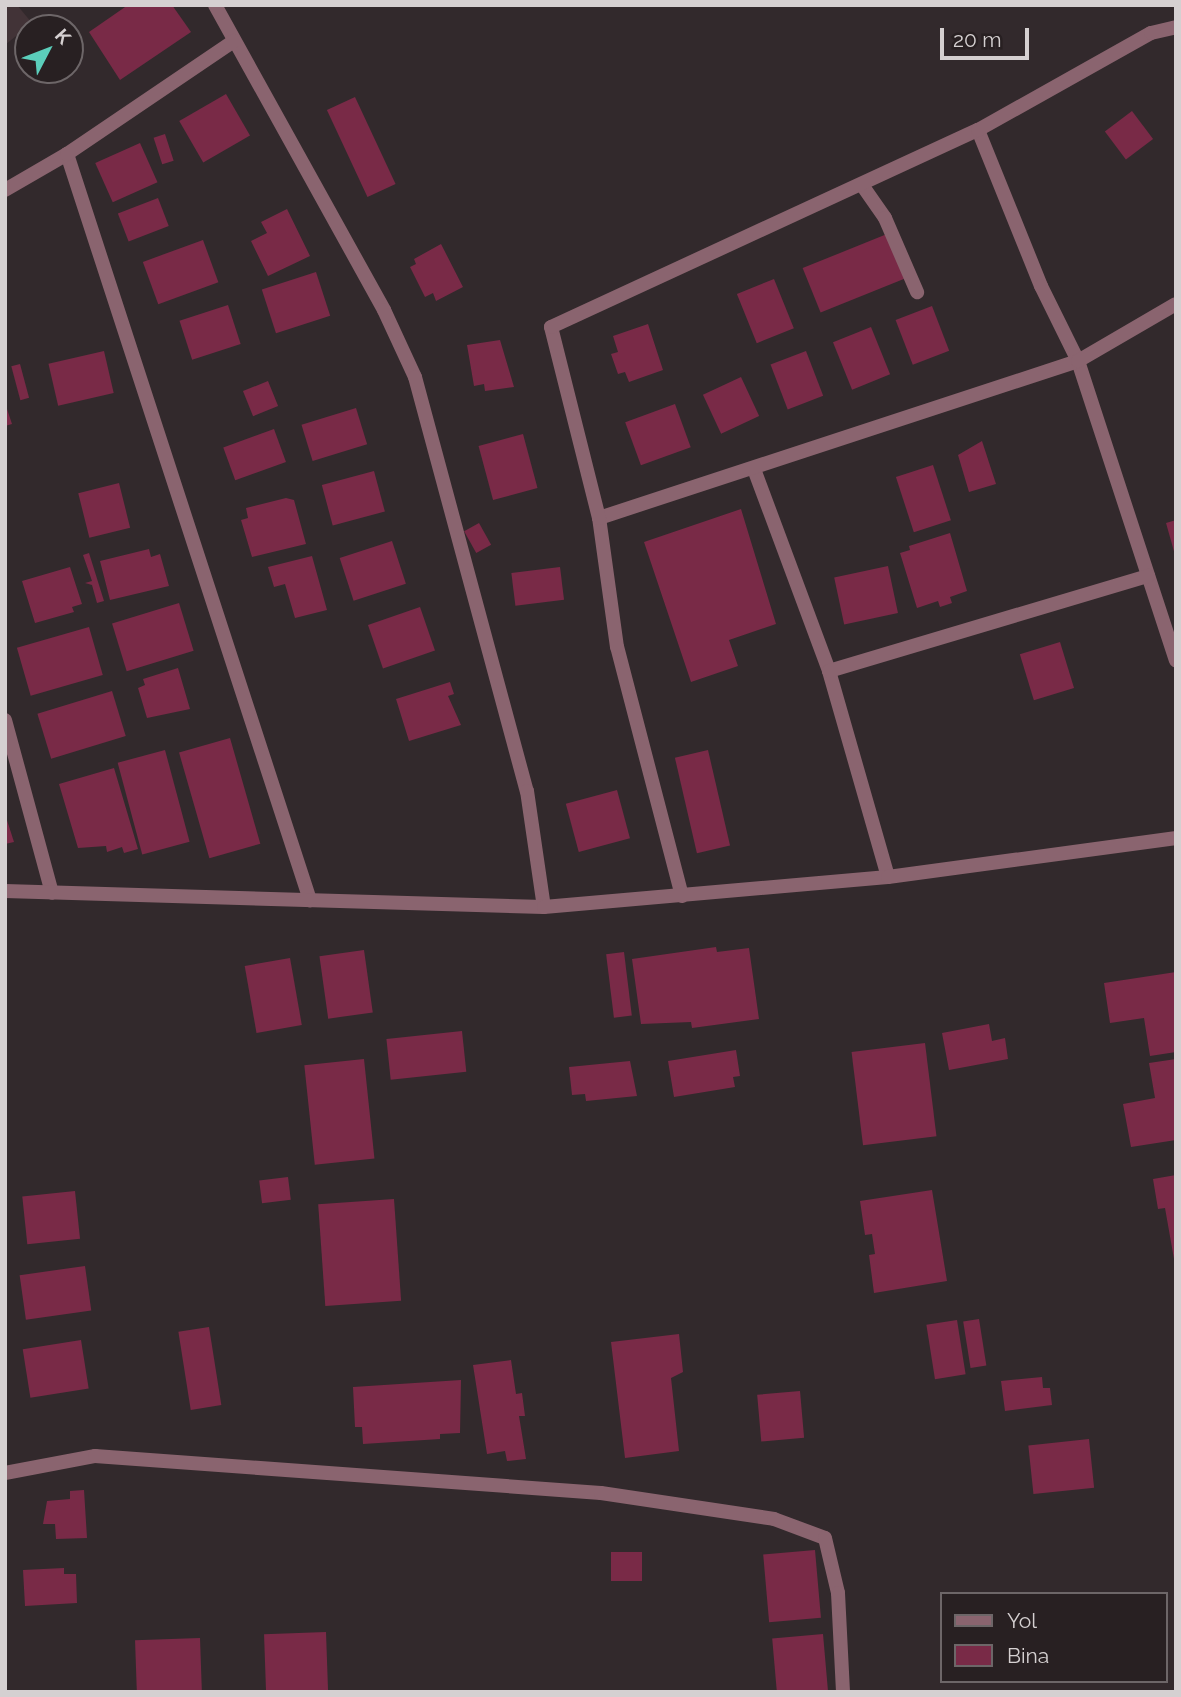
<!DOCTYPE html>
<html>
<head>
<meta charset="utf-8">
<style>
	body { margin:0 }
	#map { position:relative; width:1181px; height:1697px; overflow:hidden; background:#32292c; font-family:Raleway,sans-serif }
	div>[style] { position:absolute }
	.built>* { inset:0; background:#423337 }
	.building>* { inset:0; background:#792a47; transform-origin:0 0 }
	.minor>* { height:14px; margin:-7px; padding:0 7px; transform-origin:7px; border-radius:7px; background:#8a646f }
	.tertiary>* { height:14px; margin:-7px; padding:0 7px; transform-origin:7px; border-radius:7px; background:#8a646f }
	span { translate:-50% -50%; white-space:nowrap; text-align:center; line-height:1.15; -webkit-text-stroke:7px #282022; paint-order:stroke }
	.frame { position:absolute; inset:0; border:7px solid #d5d0d1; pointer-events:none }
	.legend { position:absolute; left:940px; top:1592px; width:228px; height:91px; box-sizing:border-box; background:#282022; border:2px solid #6d6668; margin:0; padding:9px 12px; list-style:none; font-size:21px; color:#d5d0d1 }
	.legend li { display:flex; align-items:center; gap:14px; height:35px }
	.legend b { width:35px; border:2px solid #6d6668 }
	.north { position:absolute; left:14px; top:14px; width:70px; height:70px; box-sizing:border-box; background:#282022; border:2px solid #6d6668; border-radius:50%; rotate:48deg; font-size:19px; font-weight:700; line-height:28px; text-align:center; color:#d5d0d1 }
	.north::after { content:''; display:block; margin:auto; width:24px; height:32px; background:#5bcebb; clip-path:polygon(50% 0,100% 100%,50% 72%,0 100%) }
	.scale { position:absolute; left:940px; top:28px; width:89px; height:32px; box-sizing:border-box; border:4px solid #d5d0d1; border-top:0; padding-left:9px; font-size:21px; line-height:24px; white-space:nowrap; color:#d5d0d1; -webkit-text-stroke:5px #282022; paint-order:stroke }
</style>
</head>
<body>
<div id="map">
	<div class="built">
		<i style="clip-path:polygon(5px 5px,17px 5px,32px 23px,5px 45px)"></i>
	</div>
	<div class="building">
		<i style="clip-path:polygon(128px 5px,172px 5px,191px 32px,120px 80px,89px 32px)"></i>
		<i style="left:226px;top:94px;width:48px;height:54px;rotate:60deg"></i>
		<i style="left:355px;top:97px;width:96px;height:31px;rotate:65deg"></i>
		<i style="left:1132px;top:111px;width:35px;height:34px;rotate:53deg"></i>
		<i style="left:165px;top:134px;width:28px;height:12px;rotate:72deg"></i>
		<i style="left:140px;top:143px;width:43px;height:49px;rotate:66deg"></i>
		<i style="left:158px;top:198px;width:30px;height:43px;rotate:69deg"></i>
		<i style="clip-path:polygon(287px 209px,310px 256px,268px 276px,251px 241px,267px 233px,261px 222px)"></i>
		<i style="left:887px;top:234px;width:48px;height:91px;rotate:68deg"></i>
		<i style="left:203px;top:240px;width:45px;height:64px;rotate:70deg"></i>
		<i style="clip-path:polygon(441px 244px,463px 287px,436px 301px,433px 293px,425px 297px,410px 267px,416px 264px,414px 259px)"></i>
		<i style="left:316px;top:272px;width:46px;height:57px;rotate:72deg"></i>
		<i style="left:774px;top:279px;width:53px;height:40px;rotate:68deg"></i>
		<i style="left:228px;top:305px;width:41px;height:51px;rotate:72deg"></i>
		<i style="left:932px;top:306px;width:48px;height:39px;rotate:69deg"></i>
		<i style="clip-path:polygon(648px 324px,663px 370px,629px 382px,625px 372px,618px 374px,611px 354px,618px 352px,613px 336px)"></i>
		<i style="left:871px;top:327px;width:51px;height:41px;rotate:68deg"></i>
		<i style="clip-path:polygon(500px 340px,514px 387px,485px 391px,484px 384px,474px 386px,467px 345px)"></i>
		<i style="left:104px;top:351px;width:43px;height:57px;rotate:77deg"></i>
		<i style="left:806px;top:351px;width:48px;height:38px;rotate:69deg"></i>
		<i style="left:20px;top:364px;width:35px;height:9px;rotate:75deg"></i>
		<i style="left:741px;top:377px;width:43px;height:42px;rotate:65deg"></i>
		<i style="left:268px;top:381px;width:27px;height:27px;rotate:68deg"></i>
		<i style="clip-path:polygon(5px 403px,12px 424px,5px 426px)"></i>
		<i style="left:675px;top:404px;width:46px;height:53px;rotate:70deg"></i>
		<i style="left:356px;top:408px;width:38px;height:57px;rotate:73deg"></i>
		<i style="left:274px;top:429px;width:35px;height:54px;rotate:70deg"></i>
		<i style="left:523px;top:434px;width:56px;height:46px;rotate:75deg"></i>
		<i style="clip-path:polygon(982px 441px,996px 484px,969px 492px,958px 455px)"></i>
		<i style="left:933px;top:465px;width:58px;height:39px;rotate:72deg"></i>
		<i style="left:374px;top:471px;width:42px;height:54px;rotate:75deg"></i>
		<i style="left:119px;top:483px;width:46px;height:42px;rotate:76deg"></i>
		<i style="clip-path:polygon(286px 498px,294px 500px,306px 544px,252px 557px,241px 520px,248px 518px,246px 508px)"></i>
		<i style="clip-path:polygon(741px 509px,776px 624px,729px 640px,738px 666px,691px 682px,644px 542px)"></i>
		<i style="clip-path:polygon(1176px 520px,1176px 555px,1175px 555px,1166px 523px)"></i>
		<i style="left:479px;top:523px;width:25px;height:17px;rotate:61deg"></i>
		<i style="clip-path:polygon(950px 533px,967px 591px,950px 597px,952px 603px,940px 607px,938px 601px,917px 608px,900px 553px,910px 550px,909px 546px)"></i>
		<i style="left:392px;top:541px;width:45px;height:55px;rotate:72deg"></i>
		<i style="clip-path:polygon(149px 549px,151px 557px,160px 554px,169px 586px,110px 600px,100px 561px)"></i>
		<i style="clip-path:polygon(89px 553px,104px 601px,97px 603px,92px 585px,85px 583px,92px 581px,83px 555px)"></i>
		<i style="clip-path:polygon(312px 556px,327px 610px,295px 618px,285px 584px,274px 587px,268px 567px)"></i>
		<i style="left:888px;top:566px;width:48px;height:55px;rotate:78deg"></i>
		<i style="clip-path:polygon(70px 567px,82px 604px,72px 607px,74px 612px,35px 623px,22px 581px)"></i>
		<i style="left:560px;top:567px;width:33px;height:49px;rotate:83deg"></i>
		<i style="left:179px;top:603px;width:50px;height:70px;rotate:73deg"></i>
		<i style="left:420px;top:607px;width:46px;height:55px;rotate:71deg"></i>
		<i style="left:89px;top:627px;width:50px;height:75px;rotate:74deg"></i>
		<i style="left:1060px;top:642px;width:48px;height:42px;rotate:73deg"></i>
		<i style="clip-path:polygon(178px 668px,190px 709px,147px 718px,138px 688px,145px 685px,143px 679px)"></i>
		<i style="clip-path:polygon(450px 682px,454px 694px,448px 696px,461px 725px,409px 741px,396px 699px)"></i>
		<i style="left:112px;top:691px;width:47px;height:78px;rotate:73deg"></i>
		<i style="left:230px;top:738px;width:110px;height:53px;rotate:74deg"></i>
		<i style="left:165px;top:750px;width:95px;height:49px;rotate:75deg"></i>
		<i style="left:708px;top:750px;width:98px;height:34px;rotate:77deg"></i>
		<i style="clip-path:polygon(114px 768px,138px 849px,124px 853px,122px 847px,107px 852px,106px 846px,78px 848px,59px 784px)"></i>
		<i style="left:617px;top:790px;width:50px;height:53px;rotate:75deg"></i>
		<i style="clip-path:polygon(5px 814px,14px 842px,5px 844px)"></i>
		<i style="clip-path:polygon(716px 947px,717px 952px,749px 948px,759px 1019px,692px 1028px,691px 1022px,641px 1024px,632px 959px)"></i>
		<i style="left:364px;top:950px;width:63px;height:45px;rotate:82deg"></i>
		<i style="left:624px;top:952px;width:64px;height:18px;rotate:83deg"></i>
		<i style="left:290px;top:958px;width:68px;height:46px;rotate:80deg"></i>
		<i style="clip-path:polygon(1176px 972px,1176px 1052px,1150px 1056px,1144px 1018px,1110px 1023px,1104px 983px)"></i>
		<i style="clip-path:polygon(989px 1024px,992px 1041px,1005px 1038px,1008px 1059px,949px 1070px,942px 1033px)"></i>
		<i style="left:462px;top:1031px;width:41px;height:76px;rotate:84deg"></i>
		<i style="left:925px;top:1043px;width:94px;height:74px;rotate:83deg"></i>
		<i style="clip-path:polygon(736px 1050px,740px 1076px,733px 1077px,735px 1087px,674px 1097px,668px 1061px)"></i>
		<i style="left:364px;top:1059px;width:100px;height:60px;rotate:84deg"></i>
		<i style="clip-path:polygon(1176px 1059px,1176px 1140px,1131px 1147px,1123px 1104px,1155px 1098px,1149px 1063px)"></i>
		<i style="clip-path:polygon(630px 1061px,637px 1096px,586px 1101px,585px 1094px,572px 1095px,569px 1067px)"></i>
		<i style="clip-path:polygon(1176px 1175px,1176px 1259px,1174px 1259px,1165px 1208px,1158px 1209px,1153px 1179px)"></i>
		<i style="left:288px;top:1177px;width:23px;height:29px;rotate:83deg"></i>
		<i style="clip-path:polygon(932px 1190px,947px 1281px,874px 1293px,869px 1255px,875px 1254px,872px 1234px,865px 1235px,860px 1201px)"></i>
		<i style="left:75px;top:1191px;width:48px;height:53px;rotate:84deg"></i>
		<i style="left:394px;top:1199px;width:102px;height:76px;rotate:86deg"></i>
		<i style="left:85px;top:1266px;width:45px;height:66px;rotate:82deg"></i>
		<i style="left:979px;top:1319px;width:47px;height:16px;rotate:81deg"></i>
		<i style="left:957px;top:1320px;width:55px;height:31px;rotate:81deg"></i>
		<i style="left:209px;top:1327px;width:79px;height:31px;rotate:81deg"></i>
		<i style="clip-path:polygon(679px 1334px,683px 1372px,671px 1378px,679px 1451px,625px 1458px,611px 1342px)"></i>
		<i style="left:81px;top:1340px;width:49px;height:59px;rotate:81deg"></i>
		<i style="clip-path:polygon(511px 1360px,516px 1394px,522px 1393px,525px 1416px,519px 1416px,526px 1459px,507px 1461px,505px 1451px,487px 1454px,473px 1365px)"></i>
		<i style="clip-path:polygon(1042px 1377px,1043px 1388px,1050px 1388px,1052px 1405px,1005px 1411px,1001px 1381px)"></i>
		<i style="clip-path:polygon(461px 1380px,460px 1433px,440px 1434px,440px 1439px,363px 1444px,362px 1427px,355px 1427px,353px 1387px)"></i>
		<i style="left:800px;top:1391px;width:47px;height:43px;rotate:85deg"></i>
		<i style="left:1089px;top:1439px;width:49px;height:61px;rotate:84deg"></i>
		<i style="clip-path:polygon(84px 1490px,87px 1538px,56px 1539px,55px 1524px,43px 1524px,47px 1501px,70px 1499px,70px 1491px)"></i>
		<i style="left:815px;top:1550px;width:68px;height:52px;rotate:85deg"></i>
		<i style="left:611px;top:1552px;width:31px;height:29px"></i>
		<i style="clip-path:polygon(64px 1568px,64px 1574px,76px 1574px,77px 1603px,25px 1606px,23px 1570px)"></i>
		<i style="left:326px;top:1632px;width:60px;height:62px;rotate:88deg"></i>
		<i style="left:823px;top:1634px;width:58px;height:51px;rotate:85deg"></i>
		<i style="left:200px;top:1638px;width:54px;height:65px;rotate:88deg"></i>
	</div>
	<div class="minor">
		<i style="left:215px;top:5px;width:349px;rotate:61deg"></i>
		<i style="left:384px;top:310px;width:74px;rotate:65.2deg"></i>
		<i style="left:415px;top:377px;width:429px;rotate:74.9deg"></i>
		<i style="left:527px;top:791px;width:117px;rotate:81.7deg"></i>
		<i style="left:978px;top:130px;width:168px;rotate:68deg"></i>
		<i style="left:1041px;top:286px;width:84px;rotate:63.7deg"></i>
		<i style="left:1078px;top:361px;width:315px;rotate:71.9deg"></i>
		<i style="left:67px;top:154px;width:785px;rotate:71.96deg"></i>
		<i style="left:862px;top:185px;width:40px;rotate:55.1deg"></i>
		<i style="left:885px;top:218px;width:81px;rotate:66.6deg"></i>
		<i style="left:5px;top:190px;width:72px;rotate:-30.1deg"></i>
		<i style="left:67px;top:154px;width:202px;rotate:-34.1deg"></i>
		<i style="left:754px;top:469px;width:215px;rotate:69.6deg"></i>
		<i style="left:829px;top:671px;width:214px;rotate:74deg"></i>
		<i style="left:599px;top:518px;width:504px;rotate:-18.15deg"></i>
		<i style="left:1078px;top:361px;width:113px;rotate:-30.2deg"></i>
		<i style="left:829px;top:671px;width:333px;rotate:-16.6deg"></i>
		<i style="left:5px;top:720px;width:179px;rotate:74.8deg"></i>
		<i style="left:682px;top:896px;width:257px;rotate:-104.6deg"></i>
		<i style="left:617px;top:647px;width:130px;rotate:-97.9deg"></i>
		<i style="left:599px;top:518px;width:197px;rotate:-104.1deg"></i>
		<i style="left:551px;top:327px;width:470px;rotate:-24.8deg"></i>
		<i style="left:978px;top:130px;width:198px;rotate:-29.3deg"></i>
		<i style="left:1151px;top:33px;width:26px;rotate:-13deg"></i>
	</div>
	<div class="tertiary">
		<i style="left:5px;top:891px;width:539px;rotate:1.7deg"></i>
		<i style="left:544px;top:907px;width:345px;rotate:-5deg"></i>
		<i style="left:888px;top:877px;width:291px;rotate:-7.7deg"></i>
		<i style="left:5px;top:1473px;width:92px;rotate:-10.7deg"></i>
		<i style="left:95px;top:1456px;width:507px;rotate:4.18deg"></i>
		<i style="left:601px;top:1493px;width:175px;rotate:8.5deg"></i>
		<i style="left:774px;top:1519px;width:54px;rotate:20.4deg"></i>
		<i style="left:825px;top:1538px;width:57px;rotate:76.7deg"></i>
		<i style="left:838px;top:1593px;width:99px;rotate:87.1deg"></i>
	</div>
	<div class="frame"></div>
	<ul class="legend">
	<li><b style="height:9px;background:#8a646f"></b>Yol</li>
	<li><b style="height:19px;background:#792a47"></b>Bina</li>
	</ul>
	<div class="north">K</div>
	<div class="scale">20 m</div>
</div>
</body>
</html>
